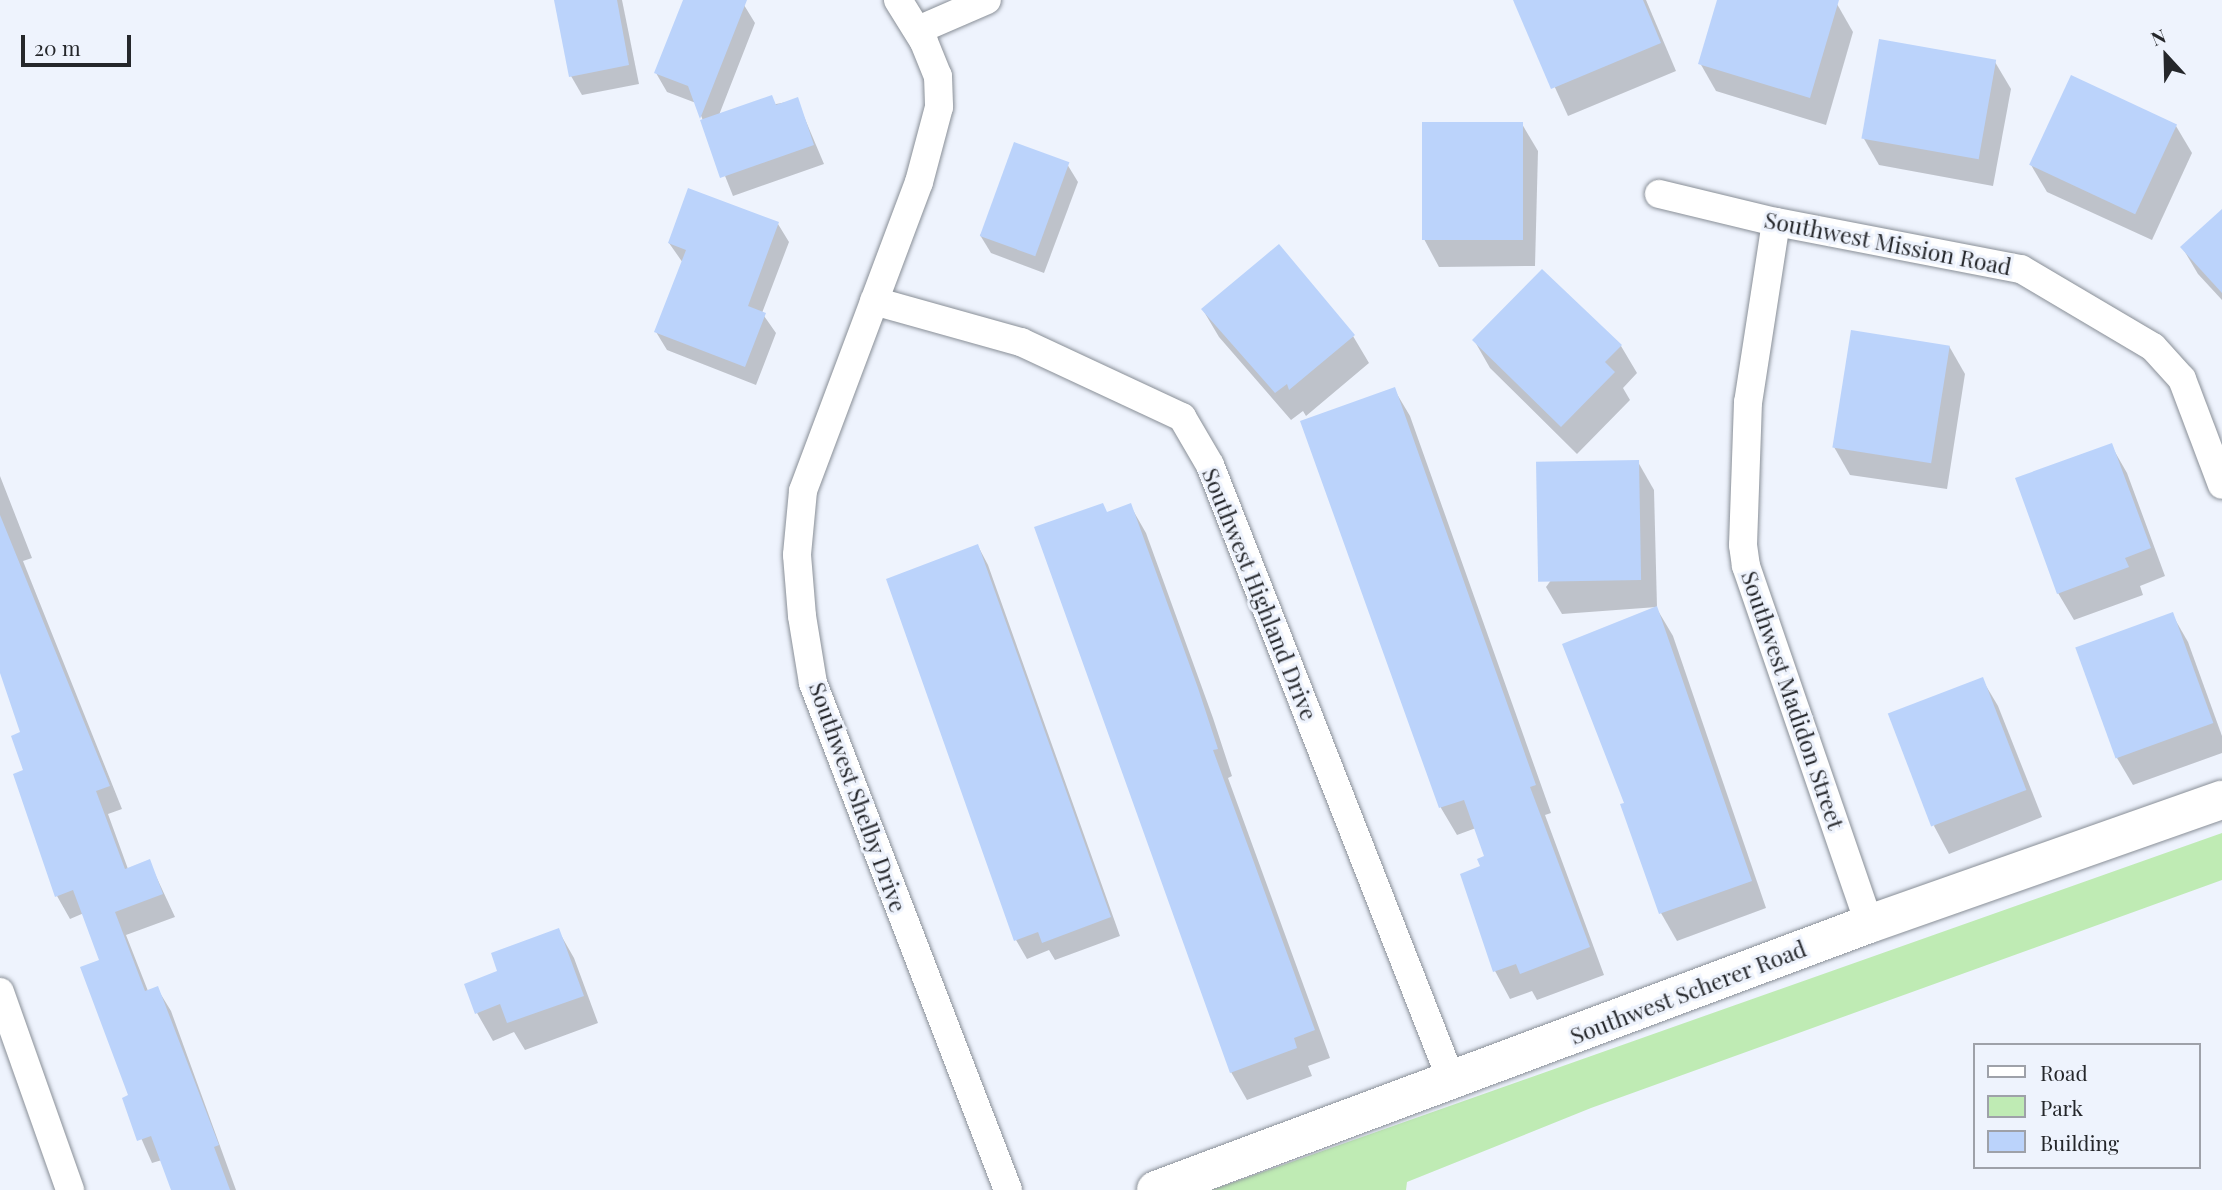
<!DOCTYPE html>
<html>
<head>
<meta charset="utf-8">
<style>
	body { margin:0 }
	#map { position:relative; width:2222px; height:1190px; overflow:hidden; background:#eef3fd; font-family:"Playfair Display",serif }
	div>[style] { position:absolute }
	.green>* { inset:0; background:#bfebb4 }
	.shadow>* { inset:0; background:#0003 }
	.building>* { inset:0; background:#bbd3fb; transform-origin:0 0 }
	.roads { filter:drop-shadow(0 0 2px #898f97) drop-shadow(0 0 2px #898f97) }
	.street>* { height:28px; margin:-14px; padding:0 14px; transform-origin:14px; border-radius:14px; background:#fff }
	.secondary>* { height:38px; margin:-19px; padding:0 19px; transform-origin:19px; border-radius:19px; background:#fff }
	span { translate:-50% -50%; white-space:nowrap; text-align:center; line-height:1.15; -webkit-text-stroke:6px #eef3fd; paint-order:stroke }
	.street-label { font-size:23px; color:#25272b }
	.legend { position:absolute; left:1973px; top:1043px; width:228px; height:126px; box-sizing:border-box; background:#eef3fd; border:2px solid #9ea1a9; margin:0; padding:9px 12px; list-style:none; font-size:21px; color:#25272b }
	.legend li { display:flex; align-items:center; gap:14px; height:35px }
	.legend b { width:35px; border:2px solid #9ea1a9 }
	.north { position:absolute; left:2131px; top:21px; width:70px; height:70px; -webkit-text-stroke:5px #eef3fd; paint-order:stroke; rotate:338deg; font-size:19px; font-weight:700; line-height:28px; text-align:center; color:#25272b }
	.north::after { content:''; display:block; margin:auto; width:24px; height:32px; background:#25272b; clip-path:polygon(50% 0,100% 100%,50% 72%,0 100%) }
	.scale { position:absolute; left:21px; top:35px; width:110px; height:32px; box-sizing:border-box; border:4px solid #25272b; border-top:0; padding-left:9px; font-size:21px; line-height:24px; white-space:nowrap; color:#25272b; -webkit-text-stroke:5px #eef3fd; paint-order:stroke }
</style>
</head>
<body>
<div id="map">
	<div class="green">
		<i style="clip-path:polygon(2222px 833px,2222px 880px,1591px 1108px,1407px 1182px,1406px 1190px,1212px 1190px)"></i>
	</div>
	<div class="shadow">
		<i style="clip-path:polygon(556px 0,622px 0,639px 84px,582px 95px,571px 76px)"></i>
		<i style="clip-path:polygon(685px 0,732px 0,744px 5px,755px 23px,719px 115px,797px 100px,824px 164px,733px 196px,696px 103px,667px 92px,656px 73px)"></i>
		<i style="clip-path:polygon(1515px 0,1646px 0,1676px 71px,1568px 116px)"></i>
		<i style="clip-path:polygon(1719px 0,1824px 0,1837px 4px,1853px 32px,1826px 125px,1716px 91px,1700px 63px)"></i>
		<i style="clip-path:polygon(1995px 62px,2011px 89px,1993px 186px,1879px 165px,1863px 137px)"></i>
		<i style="clip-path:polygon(1522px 124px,1538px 151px,1535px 266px,1439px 267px,1424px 239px)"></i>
		<i style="clip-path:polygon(2176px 126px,2192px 153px,2152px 240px,2047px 192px,2031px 165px)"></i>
		<i style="clip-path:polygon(1067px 164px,1078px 182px,1044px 273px,991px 253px,980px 235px)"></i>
		<i style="clip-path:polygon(2222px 211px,2222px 300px,2198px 274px,2182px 247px)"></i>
		<i style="clip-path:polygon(778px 224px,789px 242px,762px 313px,776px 333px,756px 385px,667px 350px,656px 332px,683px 263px,669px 243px)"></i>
		<i style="clip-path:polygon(1203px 310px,1353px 336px,1369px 363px,1306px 416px,1303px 411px,1291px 420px,1219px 337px)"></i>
		<i style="clip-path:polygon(1474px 340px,1621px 346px,1637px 373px,1623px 388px,1630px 400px,1577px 454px,1490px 368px)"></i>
		<i style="clip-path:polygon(1949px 346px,1965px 374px,1947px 489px,1850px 475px,1834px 447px)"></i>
		<i style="clip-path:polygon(1394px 389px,1410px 416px,1551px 813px,1545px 815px,1604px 975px,1537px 1000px,1532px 991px,1510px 999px,1495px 971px,1483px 867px,1486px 857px,1476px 828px,1457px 835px,1441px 808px,1302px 422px)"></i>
		<i style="clip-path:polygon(2111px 445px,2127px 473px,2165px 576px,2140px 586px,2143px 595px,2074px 620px,2058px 593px)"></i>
		<i style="clip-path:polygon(1638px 462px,1654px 490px,1657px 607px,1562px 614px,1546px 587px)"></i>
		<i style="clip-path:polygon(0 476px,32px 558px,23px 561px,122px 809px,108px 814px,128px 869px,149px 861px,175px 917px,126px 935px,148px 991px,157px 988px,171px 1011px,236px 1190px,173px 1190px,162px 1160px,152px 1163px,124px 1099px,131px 1096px,101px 961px,84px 913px,70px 919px,57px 896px,26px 771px,22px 733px,0 668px)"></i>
		<i style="clip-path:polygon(1130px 505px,1146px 533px,1213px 718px,1232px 776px,1228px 778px,1330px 1058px,1308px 1066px,1312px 1076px,1247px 1100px,1231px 1072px,1108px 514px)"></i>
		<i style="clip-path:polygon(978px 546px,988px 565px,1120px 936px,1055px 960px,1049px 950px,1027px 959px,1016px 940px)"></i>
		<i style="clip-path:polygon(1657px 609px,1673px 636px,1766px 908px,1677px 941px,1661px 913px,1626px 804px)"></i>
		<i style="clip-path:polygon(2172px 614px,2188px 642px,2222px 736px,2222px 753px,2133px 785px,2117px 758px)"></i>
		<i style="clip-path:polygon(1982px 679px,1998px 706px,2042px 817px,1949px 854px,1934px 826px)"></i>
		<i style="clip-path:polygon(558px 930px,574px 958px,598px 1023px,525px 1050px,514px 1032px,493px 1041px,477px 1013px,500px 972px)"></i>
	</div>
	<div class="building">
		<i style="clip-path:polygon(554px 0,617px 0,629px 65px,569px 77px)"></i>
		<i style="clip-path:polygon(683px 0,747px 0,700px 119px,688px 86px,654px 73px)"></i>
		<i style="clip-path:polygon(1513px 0,1643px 0,1661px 43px,1551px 89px)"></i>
		<i style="clip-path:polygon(1717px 0,1839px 0,1810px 98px,1698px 64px)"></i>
		<i style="left:1879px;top:39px;width:119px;height:101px;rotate:10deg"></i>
		<i style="left:2071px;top:75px;width:117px;height:99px;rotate:25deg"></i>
		<i style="clip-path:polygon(772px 95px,776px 105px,798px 97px,814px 145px,720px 178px,700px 120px)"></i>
		<i style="left:1422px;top:122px;width:101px;height:118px"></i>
		<i style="left:1014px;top:142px;width:59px;height:100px;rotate:20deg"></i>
		<i style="clip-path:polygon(688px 188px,779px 222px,748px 306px,766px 313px,745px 367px,654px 332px,686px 250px,668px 243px)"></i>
		<i style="clip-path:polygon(2222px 209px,2222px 293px,2180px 247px)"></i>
		<i style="clip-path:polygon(1279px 244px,1355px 335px,1289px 390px,1287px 384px,1275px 393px,1201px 309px)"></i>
		<i style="clip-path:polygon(1542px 269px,1622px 345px,1605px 362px,1615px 372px,1561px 427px,1472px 340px)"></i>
		<i style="left:1851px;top:330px;width:100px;height:119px;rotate:9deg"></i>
		<i style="clip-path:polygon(1395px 387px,1536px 785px,1530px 787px,1590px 947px,1520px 974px,1516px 964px,1493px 972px,1460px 874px,1480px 866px,1477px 859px,1484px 856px,1464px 800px,1439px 808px,1300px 421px)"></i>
		<i style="clip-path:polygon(2112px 443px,2151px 548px,2125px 558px,2129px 567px,2057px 594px,2015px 478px)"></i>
		<i style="left:1639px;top:460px;width:120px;height:103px;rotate:89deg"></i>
		<i style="clip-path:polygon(1103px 503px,1107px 512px,1131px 503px,1198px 688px,1218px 749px,1213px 750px,1315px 1030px,1294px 1038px,1297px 1048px,1230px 1073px,1034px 527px)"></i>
		<i style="clip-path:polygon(0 515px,110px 786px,96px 791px,125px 869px,150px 859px,163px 894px,115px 912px,145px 991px,158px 986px,219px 1145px,214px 1147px,230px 1190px,171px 1190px,151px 1136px,137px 1141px,122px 1098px,128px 1095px,80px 967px,99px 960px,73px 890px,55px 897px,13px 774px,23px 770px,11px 736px,20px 732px,0 673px)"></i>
		<i style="clip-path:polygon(978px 544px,1111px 917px,1042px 943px,1038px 932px,1014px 941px,886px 579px)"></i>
		<i style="clip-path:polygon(1657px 606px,1752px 881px,1659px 914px,1620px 804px,1624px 803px,1562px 644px)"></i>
		<i style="left:2173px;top:612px;width:118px;height:104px;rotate:70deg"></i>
		<i style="left:1983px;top:677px;width:121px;height:102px;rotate:69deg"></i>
		<i style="clip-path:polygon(559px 928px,584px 996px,507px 1023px,500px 1004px,475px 1014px,464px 984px,497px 971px,491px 953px)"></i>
	</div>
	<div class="roads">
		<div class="street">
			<i style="left:898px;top:0;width:49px;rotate:58.2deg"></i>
			<i style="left:924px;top:42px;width:37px;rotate:68deg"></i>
			<i style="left:938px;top:76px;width:31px;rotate:88deg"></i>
			<i style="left:939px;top:107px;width:78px;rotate:104.9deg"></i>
			<i style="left:919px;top:182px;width:330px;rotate:110.6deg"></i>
			<i style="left:803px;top:491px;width:64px;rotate:95.4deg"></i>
			<i style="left:797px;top:555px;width:61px;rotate:85.3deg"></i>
			<i style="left:802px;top:616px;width:68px;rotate:80.7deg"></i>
			<i style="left:813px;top:683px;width:543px;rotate:68.96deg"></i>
			<i style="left:918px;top:30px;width:75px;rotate:-23.5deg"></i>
			<i style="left:1659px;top:194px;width:120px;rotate:13.5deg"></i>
			<i style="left:1776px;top:222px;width:249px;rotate:10.9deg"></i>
			<i style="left:2021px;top:269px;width:153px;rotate:30.6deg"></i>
			<i style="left:2153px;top:347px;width:43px;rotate:47.8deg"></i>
			<i style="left:2182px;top:379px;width:113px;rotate:69.3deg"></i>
			<i style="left:1776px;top:222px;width:182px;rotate:98.8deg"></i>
			<i style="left:1748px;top:402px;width:143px;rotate:92deg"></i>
			<i style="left:1743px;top:545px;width:21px;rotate:82deg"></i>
			<i style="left:1746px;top:566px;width:379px;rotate:71deg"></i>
			<i style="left:874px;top:301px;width:153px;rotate:15.6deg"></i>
			<i style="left:1021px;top:342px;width:178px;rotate:25deg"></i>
			<i style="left:1182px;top:417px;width:56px;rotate:59.7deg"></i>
			<i style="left:1210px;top:465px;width:663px;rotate:68.58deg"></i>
			<i style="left:0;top:992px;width:210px;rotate:70.5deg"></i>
		</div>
		<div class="secondary">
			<i style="left:1156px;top:1190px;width:761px;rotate:-20.46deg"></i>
			<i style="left:1869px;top:924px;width:374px;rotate:-19.4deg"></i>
		</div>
	</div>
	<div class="street-label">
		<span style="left:1888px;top:243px;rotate:11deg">Southwest Mission Road</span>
		<span style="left:1260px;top:594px;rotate:68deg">Southwest Highland Drive</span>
		<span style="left:1793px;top:700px;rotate:71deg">Southwest Madidon Street</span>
		<span style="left:858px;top:797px;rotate:70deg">Southwest Shelby Drive</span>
		<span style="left:1688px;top:992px;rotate:-21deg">Southwest Scherer Road</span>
	</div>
	<ul class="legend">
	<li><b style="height:9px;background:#fff"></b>Road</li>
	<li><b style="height:19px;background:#bfebb4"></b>Park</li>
	<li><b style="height:19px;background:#bbd3fb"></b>Building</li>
	</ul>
	<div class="north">N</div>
	<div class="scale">20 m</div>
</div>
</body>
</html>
